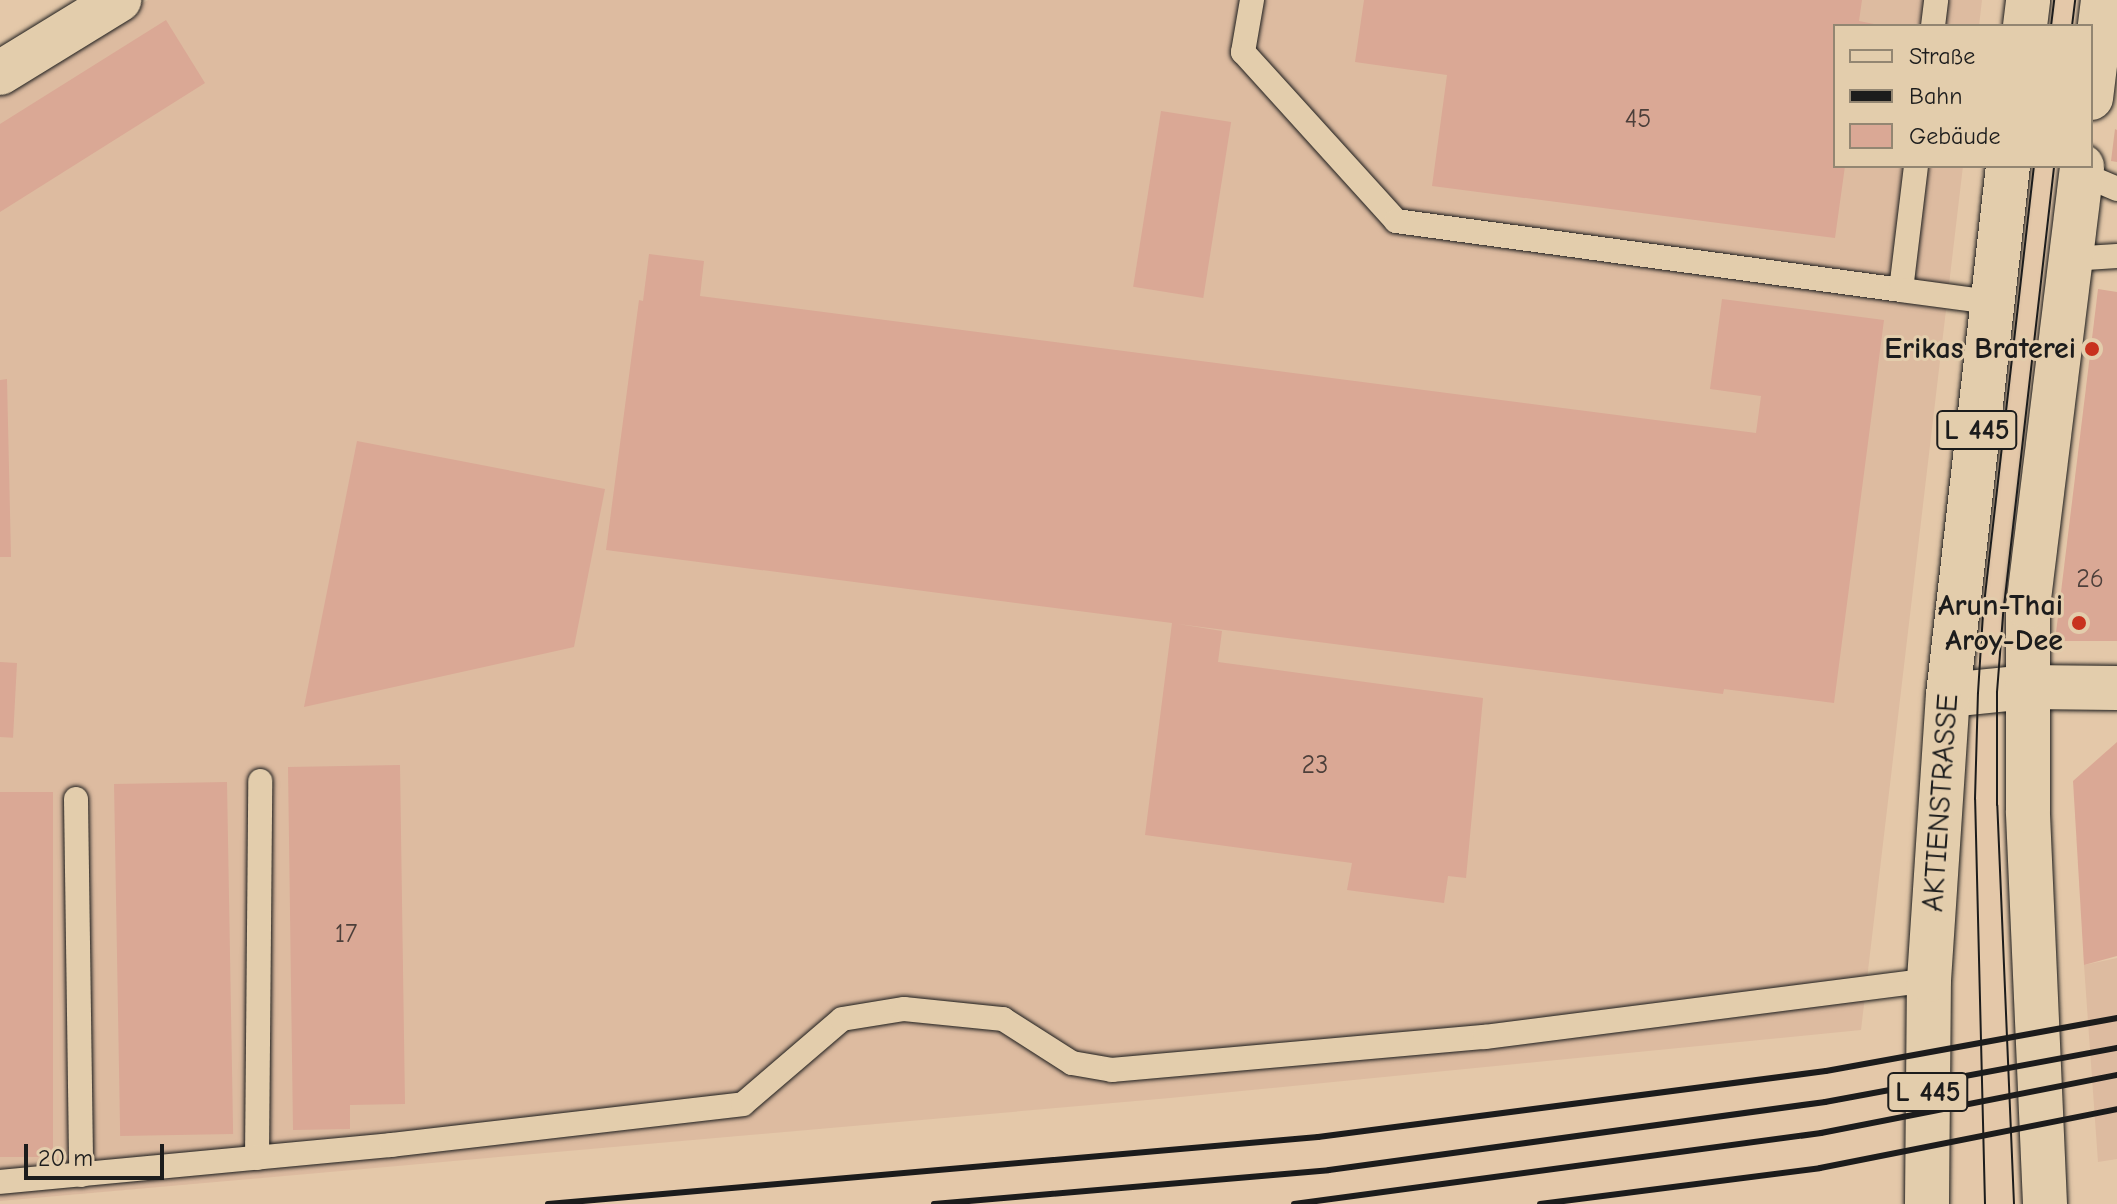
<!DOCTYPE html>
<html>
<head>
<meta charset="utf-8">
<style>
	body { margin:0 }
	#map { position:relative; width:2117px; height:1204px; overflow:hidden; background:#e4c8a9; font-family:"Comic Neue",sans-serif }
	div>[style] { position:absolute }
	.built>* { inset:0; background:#ddbba0 }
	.building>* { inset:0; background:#daa895; transform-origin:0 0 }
	.roads { filter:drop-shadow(0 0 2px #1c1c1c) drop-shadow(0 0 2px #1c1c1c) }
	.lane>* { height:24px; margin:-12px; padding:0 12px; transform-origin:12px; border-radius:12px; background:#e3cdac }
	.street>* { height:44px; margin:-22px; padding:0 22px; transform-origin:22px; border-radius:22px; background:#e3cdac }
	.secondary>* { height:44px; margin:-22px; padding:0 22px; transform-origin:22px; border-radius:22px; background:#e3cdac }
	.primary>* { height:44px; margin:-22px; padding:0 22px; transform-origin:22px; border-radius:22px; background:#e3cdac }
	.tram>* { height:2px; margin:-1px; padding:0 1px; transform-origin:1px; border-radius:1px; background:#1c1c1c }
	.rail>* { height:6px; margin:-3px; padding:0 3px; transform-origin:3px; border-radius:3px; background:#1c1c1c }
	.dots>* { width:22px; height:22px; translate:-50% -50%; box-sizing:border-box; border:4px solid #e3cdac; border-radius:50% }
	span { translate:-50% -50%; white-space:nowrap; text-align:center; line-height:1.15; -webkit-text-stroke:6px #e3cdac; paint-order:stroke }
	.number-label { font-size:26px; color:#4c3f3a }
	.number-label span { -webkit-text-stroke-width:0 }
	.shield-label span { padding:2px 6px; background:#e3cdac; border:2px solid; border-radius:6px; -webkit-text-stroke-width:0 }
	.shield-label { font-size:28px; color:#1c1c1c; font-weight:700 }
	.poi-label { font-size:30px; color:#1c1c1c; font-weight:700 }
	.right { translate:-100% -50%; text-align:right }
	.street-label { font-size:30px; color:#1c1c1c }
	.legend { position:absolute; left:1833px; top:24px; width:260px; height:144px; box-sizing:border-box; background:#e3cdac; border:2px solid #938672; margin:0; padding:10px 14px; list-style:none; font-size:24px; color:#1c1c1c }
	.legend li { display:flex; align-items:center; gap:16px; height:40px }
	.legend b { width:40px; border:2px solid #938672 }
	.scale { position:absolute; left:24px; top:1144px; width:140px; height:36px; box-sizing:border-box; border:4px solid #1c1c1c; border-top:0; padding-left:10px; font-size:24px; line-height:28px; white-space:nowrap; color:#1c1c1c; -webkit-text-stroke:6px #e3cdac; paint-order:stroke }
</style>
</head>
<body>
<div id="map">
	<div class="built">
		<i style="clip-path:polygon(148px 0,1982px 0,1979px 26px,1835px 26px,1835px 166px,1963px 166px,1861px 1030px,1170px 1098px,0 1201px,0 86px)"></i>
		<i style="clip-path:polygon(2117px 958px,2117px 1159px,2098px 1162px,2084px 965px)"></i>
	</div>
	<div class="building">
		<i style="clip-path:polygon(1364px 0,1862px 0,1859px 21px,1884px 26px,1835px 26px,1835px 166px,1845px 166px,1835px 238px,1432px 186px,1447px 75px,1355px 62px)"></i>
		<i style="clip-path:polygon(166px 20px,205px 83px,0 212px,0 124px)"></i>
		<i style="left:1161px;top:111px;width:71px;height:178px;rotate:9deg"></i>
		<i style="clip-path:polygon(2115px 129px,2117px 130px,2117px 162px,2111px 161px)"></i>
		<i style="clip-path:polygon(649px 254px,704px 261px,700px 296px,1756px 433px,1761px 396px,1710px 389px,1722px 299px,1884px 320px,1834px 703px,1724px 689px,1723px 694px,1178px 624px,1222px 631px,1218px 662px,1483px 698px,1466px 878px,1448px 876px,1444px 903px,1347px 890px,1352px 863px,1145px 835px,1172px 623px,606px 550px,639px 300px,643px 301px)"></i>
		<i style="clip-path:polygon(2098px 289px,2117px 292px,2117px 641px,2055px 641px)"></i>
		<i style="clip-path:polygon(7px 379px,11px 557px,0 557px,0 380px)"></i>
		<i style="clip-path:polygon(357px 441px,605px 489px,574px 647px,304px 707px)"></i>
		<i style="left:0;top:662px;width:17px;height:75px;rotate:3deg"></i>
		<i style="clip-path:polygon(2117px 742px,2117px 956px,2084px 965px,2073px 781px)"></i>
		<i style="clip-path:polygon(400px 765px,405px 1104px,350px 1105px,350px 1129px,293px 1130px,288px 767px)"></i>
		<i style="left:227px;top:782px;width:352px;height:113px;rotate:89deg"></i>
		<i style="left:0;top:792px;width:53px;height:365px"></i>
	</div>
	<div class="roads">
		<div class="lane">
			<i style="left:1252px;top:0;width:53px;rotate:99.8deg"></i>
			<i style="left:1243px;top:52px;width:228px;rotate:47.8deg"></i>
			<i style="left:1396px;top:221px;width:510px;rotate:7.78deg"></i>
			<i style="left:1933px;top:26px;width:26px;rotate:-83deg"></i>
			<i style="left:1916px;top:166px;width:125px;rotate:96.9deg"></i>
			<i style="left:1901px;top:290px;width:91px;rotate:7.6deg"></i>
			<i style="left:2082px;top:174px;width:38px;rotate:23deg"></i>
			<i style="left:2070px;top:259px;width:47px;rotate:-3.7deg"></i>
			<i style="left:76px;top:799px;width:376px;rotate:89.2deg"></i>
			<i style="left:257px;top:1158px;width:377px;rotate:-89.5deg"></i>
			<i style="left:0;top:1182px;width:393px;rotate:-5.4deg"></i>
			<i style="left:391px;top:1145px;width:354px;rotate:-6.6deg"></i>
			<i style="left:743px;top:1104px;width:130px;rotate:-40.6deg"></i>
			<i style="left:842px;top:1019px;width:63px;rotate:-9.2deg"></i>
			<i style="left:904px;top:1009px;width:100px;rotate:5.8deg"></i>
			<i style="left:1003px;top:1019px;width:82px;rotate:32.5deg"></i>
			<i style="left:1072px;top:1063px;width:41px;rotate:9.9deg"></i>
			<i style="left:1112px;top:1070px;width:374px;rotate:-5.1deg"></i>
			<i style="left:1485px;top:1037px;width:448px;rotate:-7.3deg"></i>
		</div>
		<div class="street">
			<i style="left:1948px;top:695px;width:79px;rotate:-5.8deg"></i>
			<i style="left:2027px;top:687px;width:90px;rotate:0.6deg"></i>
		</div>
		<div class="secondary">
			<i style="left:0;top:73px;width:140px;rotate:-31.5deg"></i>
		</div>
		<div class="primary">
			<i style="left:2025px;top:26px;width:26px;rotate:-83deg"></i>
			<i style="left:2091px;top:98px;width:99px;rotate:-83deg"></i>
			<i style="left:1927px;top:1204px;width:224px;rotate:-89.5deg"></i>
			<i style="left:1929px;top:980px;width:286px;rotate:-86.2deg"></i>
			<i style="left:1948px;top:695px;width:532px;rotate:-83.53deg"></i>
			<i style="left:2045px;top:1204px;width:393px;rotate:-92.5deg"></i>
			<i style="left:2028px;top:811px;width:204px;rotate:-90deg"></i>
			<i style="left:2028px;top:607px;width:444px;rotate:-83deg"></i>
		</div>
	</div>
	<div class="tram">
		<i style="left:2051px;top:26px;width:26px;rotate:-83deg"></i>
		<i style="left:2072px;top:26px;width:26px;rotate:-83deg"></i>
		<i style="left:1985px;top:1204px;width:405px;rotate:-91.4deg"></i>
		<i style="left:1975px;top:799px;width:106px;rotate:-88.4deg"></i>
		<i style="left:1978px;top:693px;width:80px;rotate:-86.4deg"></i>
		<i style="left:1983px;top:613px;width:450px;rotate:-83.5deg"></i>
		<i style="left:2014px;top:1204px;width:399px;rotate:-92.4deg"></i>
		<i style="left:1997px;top:805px;width:113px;rotate:-90deg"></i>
		<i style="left:1997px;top:692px;width:77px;rotate:-85.5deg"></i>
		<i style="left:2003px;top:615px;width:452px;rotate:-83.5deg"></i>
	</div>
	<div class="rail">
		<i style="left:548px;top:1204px;width:773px;rotate:-4.97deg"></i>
		<i style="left:1318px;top:1137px;width:512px;rotate:-7.4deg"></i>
		<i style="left:1826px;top:1071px;width:296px;rotate:-10.3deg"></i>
		<i style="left:934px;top:1204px;width:396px;rotate:-4.9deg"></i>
		<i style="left:1329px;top:1170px;width:501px;rotate:-7.81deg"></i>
		<i style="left:1825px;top:1102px;width:297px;rotate:-10.5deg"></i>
		<i style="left:1294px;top:1204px;width:532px;rotate:-7.67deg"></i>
		<i style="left:1821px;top:1133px;width:302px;rotate:-11.1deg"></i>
		<i style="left:1540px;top:1204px;width:282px;rotate:-7.3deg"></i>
		<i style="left:1820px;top:1168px;width:303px;rotate:-11.2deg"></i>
	</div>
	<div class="dots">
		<i style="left:2092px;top:349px;background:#c8321e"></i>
		<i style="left:2079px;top:623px;background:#c8321e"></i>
	</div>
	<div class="number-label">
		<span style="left:1638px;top:120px">45</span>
		<span style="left:2090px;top:580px">26</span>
		<span style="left:1315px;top:766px">23</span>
		<span style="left:346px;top:935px">17</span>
	</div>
	<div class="shield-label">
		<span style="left:1977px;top:430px">L 445</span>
		<span style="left:1928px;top:1092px">L 445</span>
	</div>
	<div class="poi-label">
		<span class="right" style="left:2076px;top:349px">Erikas Braterei</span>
		<span class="right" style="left:2063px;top:623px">Arun-Thai<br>Aroy-Dee</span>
	</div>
	<div class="street-label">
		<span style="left:1941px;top:803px;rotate:-86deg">AKTIENSTRASSE</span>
	</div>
	<ul class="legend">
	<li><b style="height:10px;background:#e3cdac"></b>Straße</li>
	<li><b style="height:10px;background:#1c1c1c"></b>Bahn</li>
	<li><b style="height:22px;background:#daa895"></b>Gebäude</li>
	</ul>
	<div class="scale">20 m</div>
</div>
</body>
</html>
